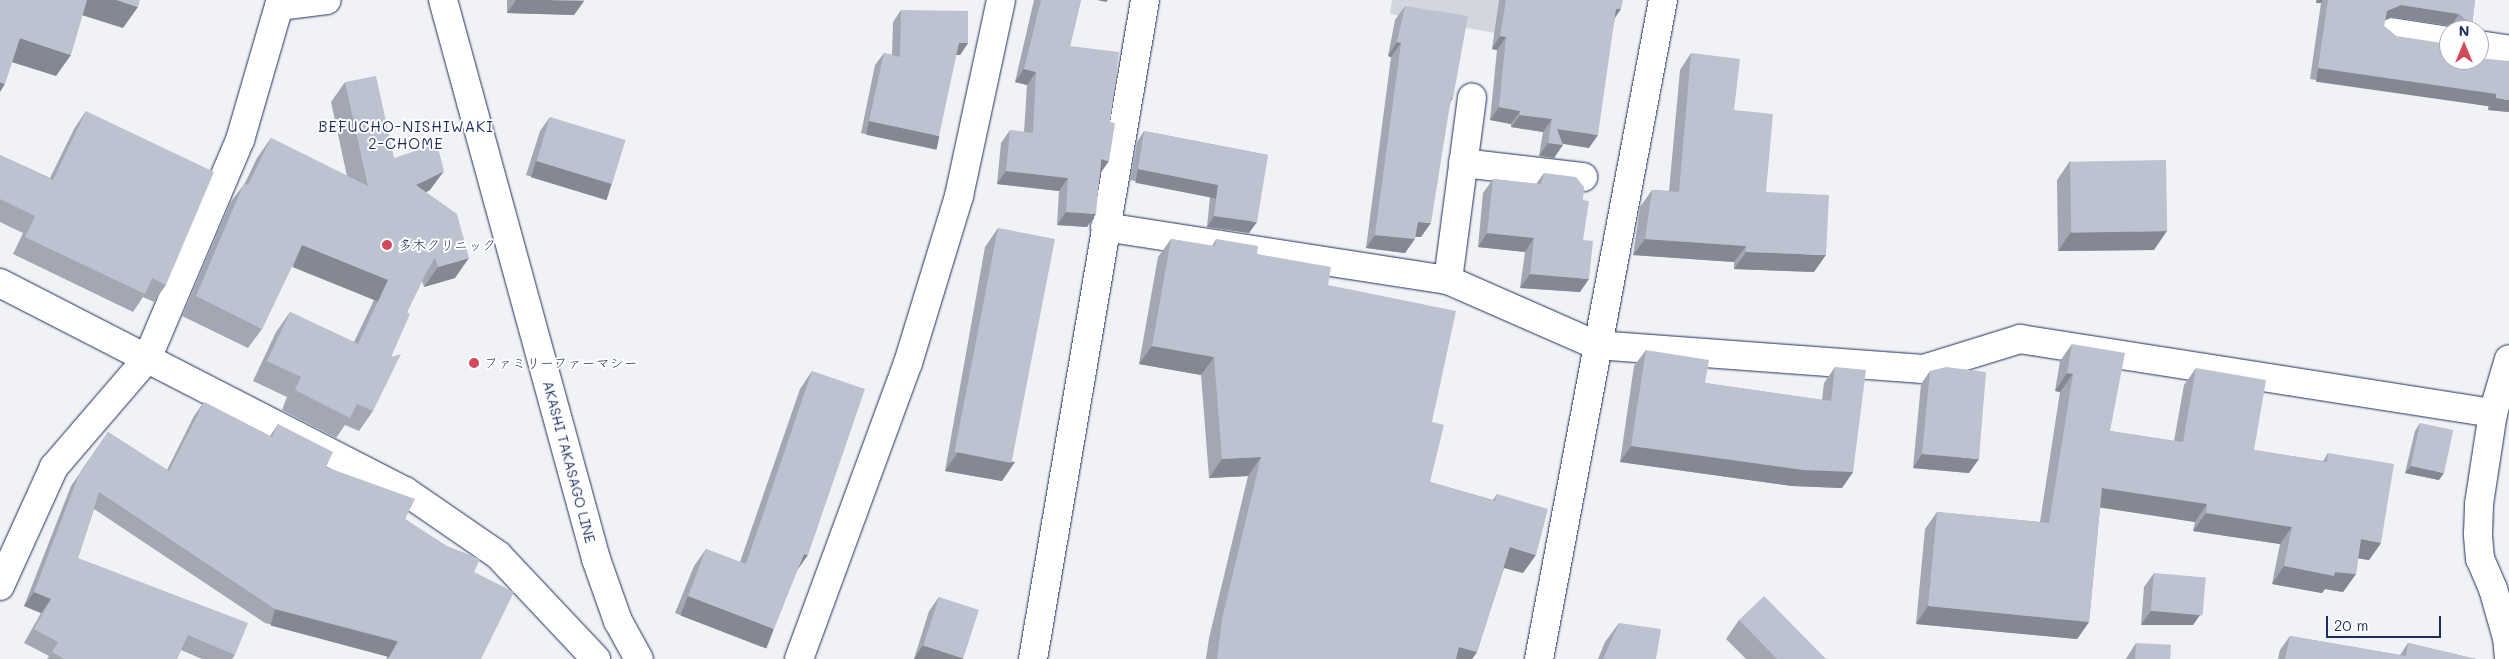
<!DOCTYPE html>
<html>
<head>
<meta charset="utf-8">
<style>
	body { margin:0 }
	#map { position:relative; width:2509px; height:659px; overflow:hidden; background:#f1f2f5; font-family:Mali,"Klee One",sans-serif }
	div>[style] { position:absolute }
	.green>* { inset:0; background:#d2d6df }
	.roads { filter:drop-shadow(0 0 1px #1b2f5e) drop-shadow(0 0 1px #1b2f5e) }
	.street>* { height:28px; margin:-14px; padding:0 14px; transform-origin:14px; border-radius:14px; background:#fff }
	.secondary>* { height:28px; margin:-14px; padding:0 14px; transform-origin:14px; border-radius:14px; background:#fff }
	.wall>* { inset:0; background:#a2a7b3 }
	.shaded-wall>* { inset:0; background:#848892; transform-origin:0 0 }
	.building>* { inset:0; background:#bcc2d0; transform-origin:0 0 }
	.dots>* { width:14px; height:14px; translate:-50% -50%; box-sizing:border-box; border:2px solid #fff; border-radius:50% }
	span { translate:-50% -50%; white-space:nowrap; text-align:center; line-height:1.15; -webkit-text-stroke:4px #fff; paint-order:stroke }
	.poi-label { font-size:14px; color:#1b2f5e }
	.left { translate:0 -50%; text-align:left }
	.street-label { font-size:14px; color:#1b2f5e }
	.neighbourhood-label { font-size:15px; color:#1b2f5e; letter-spacing:1px }
	.north { position:absolute; left:2439px; top:20px; width:50px; height:50px; box-sizing:border-box; background:#fff; border:1px solid #a4acbf; border-radius:50%; rotate:0deg; font-size:14px; font-weight:700; line-height:20px; text-align:center; color:#1b2f5e }
	.north::after { content:''; display:block; margin:auto; width:18px; height:22px; background:#d1495b; clip-path:polygon(50% 0,100% 100%,50% 72%,0 100%) }
	.scale { position:absolute; left:2326px; top:616px; width:115px; height:22px; box-sizing:border-box; border:2px solid #1b2f5e; border-top:0; padding-left:6px; font-size:15px; line-height:18px; white-space:nowrap; color:#1b2f5e; -webkit-text-stroke:4px #fff; paint-order:stroke }
</style>
</head>
<body>
<div id="map">
	<div class="green">
		<i style="clip-path:polygon(1392px 0,1499px 0,1495px 33px,1390px 14px)"></i>
	</div>
	<div class="roads">
		<div class="street">
			<i style="left:2391px;top:32px;width:59px;rotate:8.8deg"></i>
			<i style="left:2479px;top:45px;width:30px;rotate:9deg"></i>
			<i style="left:1463px;top:163px;width:121px;rotate:6.7deg"></i>
			<i style="left:1105px;top:227px;width:347px;rotate:8.8deg"></i>
			<i style="left:1448px;top:280px;width:162px;rotate:23.7deg"></i>
			<i style="left:1596px;top:345px;width:328px;rotate:4.2deg"></i>
			<i style="left:1923px;top:369px;width:102px;rotate:-17.2deg"></i>
			<i style="left:2020px;top:339px;width:479px;rotate:8.9deg"></i>
			<i style="left:1448px;top:280px;width:184px;rotate:-82.5deg"></i>
			<i style="left:0;top:283px;width:455px;rotate:27.2deg"></i>
			<i style="left:405px;top:491px;width:113px;rotate:34.5deg"></i>
			<i style="left:498px;top:555px;width:143px;rotate:46.7deg"></i>
			<i style="left:0;top:586px;width:131px;rotate:-65.6deg"></i>
			<i style="left:54px;top:467px;width:143px;rotate:-49.3deg"></i>
			<i style="left:147px;top:359px;width:238px;rotate:-67deg"></i>
			<i style="left:240px;top:140px;width:140px;rotate:-73.8deg"></i>
			<i style="left:279px;top:6px;width:48px;rotate:-7.1deg"></i>
			<i style="left:1033px;top:659px;width:668px;rotate:-80.35deg"></i>
			<i style="left:1539px;top:659px;width:671px;rotate:-79.34deg"></i>
			<i style="left:2509px;top:659px;width:21px;rotate:-95deg"></i>
			<i style="left:2507px;top:638px;width:51px;rotate:-105.9deg"></i>
			<i style="left:2493px;top:589px;width:33px;rotate:-113deg"></i>
			<i style="left:2480px;top:559px;width:25px;rotate:-95deg"></i>
			<i style="left:2478px;top:534px;width:30px;rotate:-88deg"></i>
			<i style="left:2479px;top:504px;width:92px;rotate:-81.3deg"></i>
			<i style="left:2493px;top:413px;width:56px;rotate:-73.5deg"></i>
		</div>
		<div class="secondary">
			<i style="left:443px;top:0;width:580px;rotate:74.69deg"></i>
			<i style="left:596px;top:559px;width:66px;rotate:70.5deg"></i>
			<i style="left:618px;top:621px;width:43px;rotate:61.1deg"></i>
			<i style="left:799px;top:659px;width:315px;rotate:-69.8deg"></i>
			<i style="left:908px;top:363px;width:175px;rotate:-73deg"></i>
			<i style="left:959px;top:196px;width:200px;rotate:-77.9deg"></i>
		</div>
	</div>
	<div class="wall">
		<i style="clip-path:polygon(507px 0,584px 0,584px 1px,574px 15px,507px 13px)"></i>
		<i style="clip-path:polygon(1034px 0,1081px 0,1070px 46px,1100px 174px,1087px 227px,1057px 225px,1059px 191px,997px 184px,1001px 143px,1010px 130px,1024px 132px,1027px 85px,1015px 82px)"></i>
		<i style="clip-path:polygon(1499px 0,1623px 0,1615px 18px,1589px 148px,1563px 144px,1554px 158px,1539px 156px,1543px 132px,1511px 127px,1511px 124px,1490px 120px,1497px 50px,1492px 49px)"></i>
		<i style="clip-path:polygon(2316px 0,2475px 0,2472px 25px,2468px 30px,2456px 30px,2451px 26px,2393px 17px,2385px 20px,2384px 26px,2396px 36px,2449px 60px,2479px 60px,2509px 112px,2488px 110px,2488px 106px,2310px 79px,2321px 3px,2316px 3px)"></i>
		<i style="clip-path:polygon(1405px 6px,1453px 98px,1450px 103px,1421px 237px,1415px 237px,1405px 253px,1366px 248px,1391px 57px,1388px 56px,1395px 20px)"></i>
		<i style="clip-path:polygon(901px 10px,968px 43px,960px 55px,956px 55px,931px 148px,861px 133px,875px 65px,884px 53px,892px 55px,893px 22px)"></i>
		<i style="clip-path:polygon(1691px 53px,1734px 110px,1766px 192px,1814px 272px,1734px 269px,1734px 262px,1633px 255px,1640px 207px,1652px 190px,1669px 191px,1680px 70px)"></i>
		<i style="clip-path:polygon(345px 82px,394px 158px,430px 190px,426px 192px,455px 278px,424px 287px,422px 281px,407px 312px,391px 357px,373px 411px,359px 431px,345px 425px,336px 438px,282px 410px,287px 397px,253px 381px,276px 332px,290px 312px,354px 342px,374px 300px,292px 266px,262px 329px,248px 348px,182px 316px,230px 203px,245px 183px,257px 158px,271px 138px,347px 176px,331px 102px)"></i>
		<i style="clip-path:polygon(86px 111px,166px 285px,154px 302px,143px 297px,133px 312px,13px 254px,23px 233px,0 222px,0 155px,50px 178px,74px 129px)"></i>
		<i style="clip-path:polygon(550px 117px,612px 184px,602px 198px,526px 175px,540px 131px)"></i>
		<i style="clip-path:polygon(1144px 131px,1268px 155px,1249px 233px,1207px 227px,1210px 196px,1130px 180px,1137px 142px)"></i>
		<i style="clip-path:polygon(2070px 161px,2154px 250px,2058px 251px,2057px 180px)"></i>
		<i style="clip-path:polygon(1544px 173px,1583px 200px,1583px 240px,1580px 292px,1520px 288px,1525px 252px,1478px 247px,1483px 193px,1493px 179px,1536px 184px)"></i>
		<i style="clip-path:polygon(998px 228px,1002px 481px,945px 471px,985px 247px)"></i>
		<i style="clip-path:polygon(1171px 239px,1212px 246px,1216px 239px,1257px 254px,1328px 285px,1432px 422px,1430px 482px,1493px 500px,1497px 494px,1523px 573px,1504px 568px,1477px 652px,1472px 659px,1206px 659px,1209px 638px,1248px 476px,1209px 478px,1201px 375px,1139px 364px,1158px 257px)"></i>
		<i style="clip-path:polygon(2072px 344px,2110px 431px,2174px 441px,2184px 385px,2196px 368px,2254px 450px,2323px 461px,2328px 453px,2381px 543px,2369px 560px,2358px 558px,2356px 574px,2343px 592px,2325px 589px,2322px 593px,2272px 584px,2280px 544px,2193px 531px,2195px 522px,2100px 507px,2089px 622px,2077px 639px,1916px 624px,1925px 529px,1937px 512px,2040px 522px,2060px 392px,2055px 391px,2060px 361px)"></i>
		<i style="clip-path:polygon(1646px 350px,1705px 383px,1822px 400px,1824px 383px,1835px 367px,1853px 472px,1842px 488px,1792px 486px,1620px 462px,1634px 366px)"></i>
		<i style="clip-path:polygon(812px 371px,797px 570px,762px 647px,675px 613px,694px 566px,706px 549px,740px 562px,800px 389px)"></i>
		<i style="clip-path:polygon(1930px 371px,1969px 473px,1913px 468px,1921px 384px)"></i>
		<i style="clip-path:polygon(204px 402px,270px 436px,278px 424px,326px 467px,405px 519px,474px 572px,481px 659px,386px 659px,388px 655px,265px 623px,94px 509px,78px 558px,235px 655px,232px 659px,202px 659px,181px 650px,177px 659px,47px 659px,49px 656px,24px 643px,41px 613px,24px 606px,71px 486px,108px 432px,167px 470px,194px 416px)"></i>
		<i style="clip-path:polygon(2420px 423px,2439px 480px,2405px 473px,2415px 431px)"></i>
		<i style="clip-path:polygon(2154px 573px,2193px 625px,2141px 625px,2144px 587px)"></i>
		<i style="clip-path:polygon(939px 597px,963px 658px,963px 659px,914px 659px,929px 611px)"></i>
		<i style="clip-path:polygon(1739px 620px,1826px 659px,1746px 659px,1726px 639px)"></i>
		<i style="clip-path:polygon(1619px 623px,1656px 659px,1598px 659px,1605px 642px)"></i>
		<i style="clip-path:polygon(2290px 636px,2400px 655px,2408px 643px,2476px 659px,2278px 659px,2280px 650px)"></i>
		<i style="clip-path:polygon(2136px 643px,2170px 659px,2126px 659px,2127px 657px)"></i>
	</div>
	<div class="shaded-wall">
		<i style="clip-path:polygon(84px 0,117px 0,138px 7px,123px 28px,75px 13px)"></i>
		<i style="clip-path:polygon(516px 0,547px 0,584px 1px,574px 15px,507px 13px)"></i>
		<i style="clip-path:polygon(1097px 0,1108px 0,1106px 2px)"></i>
		<i style="clip-path:polygon(2318px 0,2323px 0,2321px 3px,2316px 3px)"></i>
		<i style="clip-path:polygon(2401px 5px,2459px 14px,2451px 26px,2393px 17px,2379px 23px,2387px 11px)"></i>
		<i style="clip-path:polygon(1616px 9px,1621px 9px,1612px 22px)"></i>
		<i style="clip-path:polygon(1500px 36px,1506px 37px,1497px 50px,1492px 49px)"></i>
		<i style="clip-path:polygon(20px 38px,71px 55px,56px 76px,5px 60px)"></i>
		<i style="clip-path:polygon(1397px 42px,1401px 43px,1391px 57px,1388px 56px)"></i>
		<i style="clip-path:polygon(959px 43px,968px 43px,960px 55px,951px 55px)"></i>
		<i style="left:2318px;top:68px;width:180px;height:14px;rotate:8deg"></i>
		<i style="clip-path:polygon(1024px 69px,1036px 72px,1027px 85px,1015px 82px)"></i>
		<i style="clip-path:polygon(0 82px,5px 84px,0 92px)"></i>
		<i style="clip-path:polygon(2496px 98px,2509px 100px,2509px 112px,2488px 110px)"></i>
		<i style="clip-path:polygon(1499px 107px,1520px 111px,1511px 124px,1490px 120px)"></i>
		<i style="clip-path:polygon(1520px 115px,1552px 119px,1543px 132px,1511px 127px)"></i>
		<i style="left:869px;top:121px;width:72px;height:14px;rotate:12deg"></i>
		<i style="clip-path:polygon(1557px 129px,1598px 135px,1589px 148px,1548px 141px)"></i>
		<i style="clip-path:polygon(1548px 143px,1563px 145px,1554px 158px,1539px 156px)"></i>
		<i style="clip-path:polygon(1101px 159px,1109px 161px,1100px 174px)"></i>
		<i style="left:536px;top:161px;width:79px;height:17px;rotate:17deg"></i>
		<i style="left:1138px;top:169px;width:82px;height:14px;rotate:11deg"></i>
		<i style="clip-path:polygon(444px 171px,430px 190px,402px 205px,416px 185px)"></i>
		<i style="clip-path:polygon(1006px 171px,1068px 178px,1059px 191px,997px 184px)"></i>
		<i style="clip-path:polygon(1066px 212px,1096px 214px,1087px 227px,1057px 225px)"></i>
		<i style="clip-path:polygon(1214px 216px,1257px 222px,1249px 233px,1207px 227px)"></i>
		<i style="clip-path:polygon(1418px 222px,1431px 223px,1421px 237px,1409px 236px)"></i>
		<i style="clip-path:polygon(2167px 231px,2154px 250px,2058px 251px,2071px 232px)"></i>
		<i style="clip-path:polygon(1487px 233px,1534px 238px,1525px 252px,1478px 247px)"></i>
		<i style="clip-path:polygon(1375px 235px,1415px 239px,1405px 253px,1366px 248px)"></i>
		<i style="clip-path:polygon(1645px 239px,1746px 246px,1734px 262px,1633px 255px)"></i>
		<i style="left:302px;top:245px;width:93px;height:24px;rotate:22deg"></i>
		<i style="clip-path:polygon(1746px 252px,1826px 255px,1814px 272px,1734px 269px)"></i>
		<i style="clip-path:polygon(469px 258px,455px 278px,424px 287px,438px 267px)"></i>
		<i style="clip-path:polygon(1530px 274px,1589px 279px,1580px 292px,1520px 288px)"></i>
		<i style="clip-path:polygon(1152px 346px,1214px 357px,1201px 375px,1139px 364px)"></i>
		<i style="clip-path:polygon(2067px 373px,2073px 374px,2060px 392px,2055px 391px)"></i>
		<i style="clip-path:polygon(1631px 446px,1853px 472px,1842px 488px,1792px 486px,1620px 462px)"></i>
		<i style="clip-path:polygon(958px 452px,1015px 462px,1002px 481px,945px 471px)"></i>
		<i style="clip-path:polygon(1922px 454px,1979px 459px,1969px 473px,1913px 468px)"></i>
		<i style="clip-path:polygon(1261px 457px,1248px 476px,1209px 478px,1222px 459px)"></i>
		<i style="clip-path:polygon(2411px 466px,2444px 473px,2439px 480px,2405px 473px)"></i>
		<i style="clip-path:polygon(2102px 488px,2207px 504px,2195px 522px,2090px 506px)"></i>
		<i style="clip-path:polygon(2206px 513px,2292px 527px,2280px 544px,2193px 531px)"></i>
		<i style="clip-path:polygon(2361px 539px,2381px 543px,2369px 560px,2349px 557px)"></i>
		<i style="clip-path:polygon(1510px 547px,1536px 555px,1523px 573px,1497px 566px)"></i>
		<i style="clip-path:polygon(804px 554px,808px 555px,796px 572px)"></i>
		<i style="clip-path:polygon(2284px 566px,2335px 572px,2356px 574px,2343px 592px,2325px 589px,2322px 593px,2272px 584px)"></i>
		<i style="clip-path:polygon(34px 592px,51px 599px,41px 613px,24px 606px)"></i>
		<i style="left:688px;top:596px;width:92px;height:21px;rotate:21deg"></i>
		<i style="clip-path:polygon(1928px 606px,2089px 622px,2077px 639px,1916px 624px)"></i>
		<i style="left:275px;top:609px;width:127px;height:17px;rotate:15deg"></i>
		<i style="clip-path:polygon(2151px 611px,2203px 611px,2193px 625px,2141px 625px)"></i>
		<i style="clip-path:polygon(923px 645px,963px 658px,963px 659px,914px 659px)"></i>
		<i style="clip-path:polygon(1459px 647px,1477px 652px,1472px 659px,1451px 659px)"></i>
	</div>
	<div class="building">
		<i style="clip-path:polygon(0 0,87px 0,71px 55px,20px 38px,5px 84px,0 82px)"></i>
		<i style="clip-path:polygon(117px 0,140px 0,138px 7px)"></i>
		<i style="clip-path:polygon(547px 0,584px 0,584px 1px)"></i>
		<i style="clip-path:polygon(1041px 0,1081px 0,1070px 46px,1119px 52px,1110px 122px,1115px 123px,1109px 161px,1101px 159px,1096px 214px,1066px 212px,1068px 178px,1006px 171px,1010px 130px,1033px 133px,1036px 72px,1024px 69px)"></i>
		<i style="clip-path:polygon(1506px 0,1623px 0,1621px 9px,1616px 9px,1598px 135px,1557px 129px,1563px 145px,1548px 143px,1552px 119px,1520px 115px,1520px 111px,1499px 107px,1506px 37px,1500px 36px)"></i>
		<i style="clip-path:polygon(2328px 0,2475px 0,2472px 25px,2459px 14px,2401px 5px,2387px 11px,2384px 26px,2396px 36px,2449px 44px,2449px 60px,2479px 60px,2479px 58px,2509px 61px,2509px 100px,2496px 98px,2496px 94px,2318px 68px)"></i>
		<i style="clip-path:polygon(1405px 6px,1468px 16px,1453px 98px,1451px 98px,1431px 223px,1418px 222px,1415px 239px,1375px 235px,1401px 43px,1397px 42px)"></i>
		<i style="clip-path:polygon(901px 10px,968px 11px,968px 43px,959px 43px,939px 136px,869px 121px,884px 53px,900px 57px)"></i>
		<i style="clip-path:polygon(1691px 53px,1740px 59px,1734px 110px,1773px 114px,1766px 192px,1829px 195px,1826px 255px,1746px 252px,1746px 246px,1645px 239px,1652px 190px,1679px 192px)"></i>
		<i style="clip-path:polygon(376px 76px,394px 158px,437px 144px,444px 171px,416px 185px,457px 214px,469px 258px,438px 267px,435px 258px,427px 271px,407px 312px,410px 314px,391px 357px,401px 354px,373px 411px,357px 404px,350px 418px,295px 390px,301px 377px,267px 361px,290px 312px,358px 344px,388px 280px,302px 245px,262px 329px,196px 296px,244px 183px,248px 185px,271px 138px,368px 186px,345px 82px)"></i>
		<i style="clip-path:polygon(86px 111px,214px 172px,166px 285px,152px 278px,145px 294px,25px 237px,35px 216px,0 199px,0 155px,53px 180px)"></i>
		<i style="left:550px;top:117px;width:79px;height:46px;rotate:17deg"></i>
		<i style="clip-path:polygon(1144px 131px,1268px 155px,1257px 222px,1214px 216px,1218px 185px,1138px 169px)"></i>
		<i style="left:2166px;top:160px;width:71px;height:96px;rotate:89deg"></i>
		<i style="clip-path:polygon(1544px 173px,1576px 177px,1584px 187px,1583px 200px,1589px 201px,1583px 240px,1593px 241px,1589px 279px,1530px 274px,1534px 238px,1487px 233px,1493px 179px,1541px 184px)"></i>
		<i style="left:998px;top:228px;width:58px;height:228px;rotate:11deg"></i>
		<i style="clip-path:polygon(1171px 239px,1215px 246px,1216px 239px,1258px 246px,1257px 254px,1331px 267px,1328px 285px,1456px 311px,1432px 422px,1444px 425px,1430px 482px,1495px 501px,1497px 494px,1548px 509px,1536px 555px,1510px 547px,1477px 652px,1459px 647px,1456px 659px,1217px 659px,1222px 619px,1261px 457px,1222px 459px,1214px 357px,1152px 346px)"></i>
		<i style="clip-path:polygon(2072px 344px,2125px 353px,2110px 431px,2183px 442px,2196px 368px,2266px 380px,2254px 450px,2327px 462px,2328px 453px,2394px 464px,2381px 543px,2361px 539px,2356px 574px,2335px 572px,2334px 576px,2284px 566px,2292px 527px,2206px 513px,2207px 504px,2102px 488px,2089px 622px,1928px 606px,1937px 512px,2049px 523px,2073px 374px,2067px 373px)"></i>
		<i style="clip-path:polygon(1646px 350px,1709px 360px,1705px 383px,1831px 401px,1835px 367px,1866px 370px,1853px 472px,1803px 470px,1631px 446px)"></i>
		<i style="clip-path:polygon(1946px 367px,1986px 372px,1979px 459px,1922px 454px,1930px 371px)"></i>
		<i style="clip-path:polygon(812px 371px,865px 389px,808px 555px,804px 554px,774px 629px,688px 596px,706px 549px,746px 564px)"></i>
		<i style="clip-path:polygon(204px 402px,272px 437px,278px 424px,333px 452px,326px 467px,415px 499px,405px 519px,447px 546px,480px 559px,474px 572px,514px 592px,481px 659px,388px 659px,398px 641px,275px 609px,99px 492px,78px 558px,248px 623px,235px 655px,188px 635px,177px 659px,64px 659px,52px 652px,58px 642px,34px 629px,51px 599px,34px 592px,80px 472px,108px 432px,169px 471px)"></i>
		<i style="left:2420px;top:423px;width:34px;height:44px;rotate:12deg"></i>
		<i style="left:2154px;top:573px;width:52px;height:38px;rotate:5deg"></i>
		<i style="clip-path:polygon(1764px 596px,1826px 659px,1777px 659px,1739px 620px)"></i>
		<i style="left:939px;top:597px;width:42px;height:51px;rotate:18deg"></i>
		<i style="clip-path:polygon(1619px 623px,1661px 629px,1656px 659px,1603px 659px)"></i>
		<i style="clip-path:polygon(2290px 636px,2406px 656px,2408px 643px,2476px 659px,2285px 659px)"></i>
		<i style="left:2136px;top:643px;width:35px;height:16px;rotate:3deg"></i>
	</div>
	<div class="dots">
		<i style="left:387px;top:245px;background:#d1495b"></i>
		<i style="left:474px;top:363px;background:#d1495b"></i>
	</div>
	<div class="poi-label">
		<span class="left" style="left:398px;top:245px">多木クリニック</span>
		<span class="left" style="left:484px;top:363px">ファミリーファーマシー</span>
	</div>
	<div class="street-label">
		<span style="left:569px;top:462px;rotate:75deg">AKASHI TAKASAGO LINE</span>
	</div>
	<div class="neighbourhood-label">
		<span style="left:406px;top:135px">BEFUCHO-NISHIWAKI<br>2-CHOME</span>
	</div>
	<div class="north">N</div>
	<div class="scale">20 m</div>
</div>
</body>
</html>
